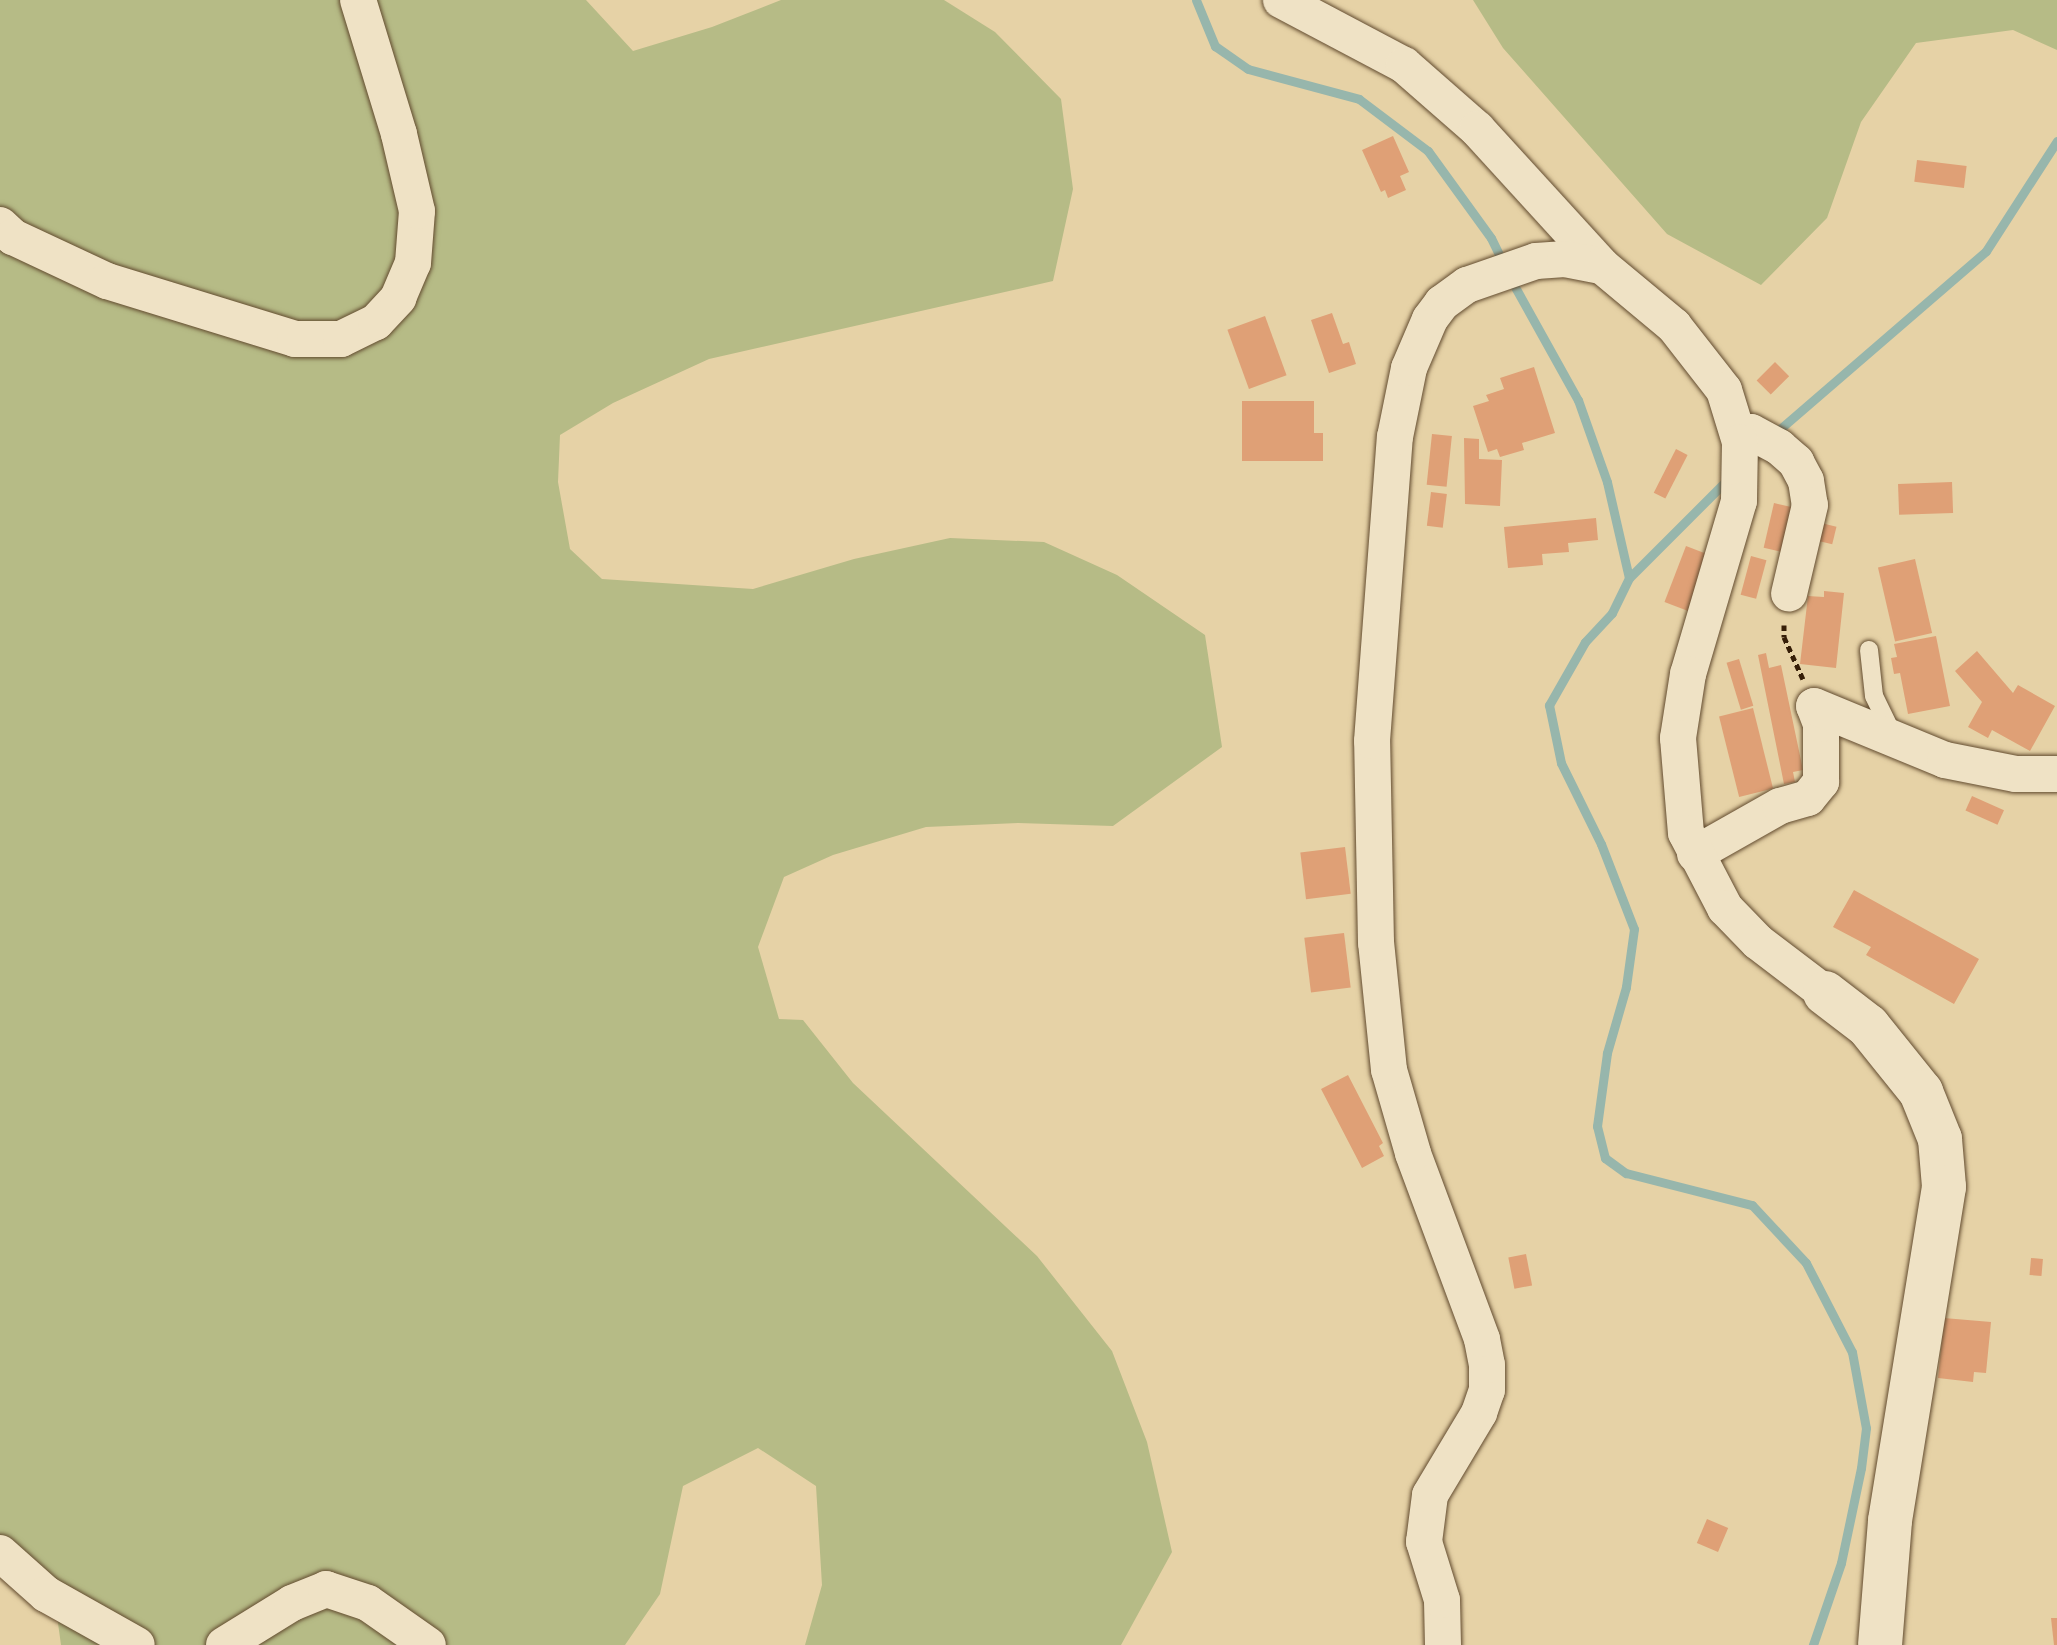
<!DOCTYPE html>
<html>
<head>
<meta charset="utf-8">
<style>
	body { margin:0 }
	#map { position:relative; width:2057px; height:1645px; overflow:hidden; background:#e6d2a6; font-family:"EB Garamond",serif }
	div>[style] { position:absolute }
	.green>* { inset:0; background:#b6bb86 }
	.stream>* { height:9px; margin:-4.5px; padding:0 4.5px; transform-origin:4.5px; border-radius:4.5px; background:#97b6ac }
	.building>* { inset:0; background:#dfa076; transform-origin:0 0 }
	.path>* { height:5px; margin-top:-2.5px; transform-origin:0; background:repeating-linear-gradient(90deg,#361e07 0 6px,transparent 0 10px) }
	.roads { filter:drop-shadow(0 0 2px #624b2f) drop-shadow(0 0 2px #624b2f) }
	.lane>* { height:18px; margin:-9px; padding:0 9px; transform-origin:9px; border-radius:9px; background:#efe2c5 }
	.street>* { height:36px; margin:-18px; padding:0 18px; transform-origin:18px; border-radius:18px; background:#efe2c5 }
	.secondary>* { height:44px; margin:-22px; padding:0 22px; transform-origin:22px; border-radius:22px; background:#efe2c5 }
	span { translate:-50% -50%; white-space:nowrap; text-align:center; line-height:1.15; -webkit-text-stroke:6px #efe2c5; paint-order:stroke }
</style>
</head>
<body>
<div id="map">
	<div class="green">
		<i style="clip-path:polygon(0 0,586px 0,633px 51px,712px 27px,781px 0,944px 0,995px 32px,1061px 99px,1073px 189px,1053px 281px,709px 359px,613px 403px,560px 435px,558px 482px,570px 549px,602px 579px,753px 589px,854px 559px,950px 538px,1044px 542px,1117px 575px,1205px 635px,1222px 747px,1113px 826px,1018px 823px,926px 827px,833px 855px,784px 877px,758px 947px,779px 1019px,803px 1020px,853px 1083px,1037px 1256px,1112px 1351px,1147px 1442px,1172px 1552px,1121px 1645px,805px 1645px,822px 1585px,816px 1486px,758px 1448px,683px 1486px,660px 1594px,625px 1645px,61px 1645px,57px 1616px,0 1548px)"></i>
		<i style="clip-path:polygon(1473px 0,2057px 0,2057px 50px,2013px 30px,1916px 43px,1861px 122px,1827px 218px,1761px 285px,1667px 234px,1503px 48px)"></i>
	</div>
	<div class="stream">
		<i style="left:1196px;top:0;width:50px;rotate:67.6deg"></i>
		<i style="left:1215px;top:46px;width:40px;rotate:34.9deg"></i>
		<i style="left:1248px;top:69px;width:115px;rotate:15.1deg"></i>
		<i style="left:1359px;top:99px;width:86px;rotate:37deg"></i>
		<i style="left:1428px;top:151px;width:107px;rotate:54.1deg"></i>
		<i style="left:1491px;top:238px;width:30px;rotate:64deg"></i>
		<i style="left:1510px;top:278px;width:140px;rotate:60.9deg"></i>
		<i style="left:1578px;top:400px;width:87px;rotate:70.5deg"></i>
		<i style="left:1607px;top:482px;width:98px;rotate:77.1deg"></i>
		<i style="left:1629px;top:578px;width:39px;rotate:116deg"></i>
		<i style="left:1612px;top:613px;width:40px;rotate:133deg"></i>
		<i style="left:1585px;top:642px;width:73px;rotate:119.7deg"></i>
		<i style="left:1549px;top:705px;width:59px;rotate:78.3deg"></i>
		<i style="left:1561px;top:763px;width:90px;rotate:63.7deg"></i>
		<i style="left:1601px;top:844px;width:91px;rotate:68.8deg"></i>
		<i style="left:1634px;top:929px;width:59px;rotate:97.9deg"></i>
		<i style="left:1626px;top:987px;width:69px;rotate:106.1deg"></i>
		<i style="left:1607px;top:1053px;width:74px;rotate:97.8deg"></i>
		<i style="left:1597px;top:1126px;width:33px;rotate:76deg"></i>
		<i style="left:1605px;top:1158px;width:26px;rotate:36deg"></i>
		<i style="left:1626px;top:1173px;width:130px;rotate:14.3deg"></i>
		<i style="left:1752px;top:1205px;width:79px;rotate:47deg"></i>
		<i style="left:1806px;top:1263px;width:100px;rotate:62.7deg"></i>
		<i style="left:1852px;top:1352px;width:77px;rotate:79.6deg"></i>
		<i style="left:1866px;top:1428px;width:40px;rotate:97.1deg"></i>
		<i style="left:1861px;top:1468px;width:97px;rotate:101.9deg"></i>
		<i style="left:1841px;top:1563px;width:87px;rotate:108.9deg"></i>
		<i style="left:1773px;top:435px;width:281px;rotate:-40.8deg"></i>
		<i style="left:1986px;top:251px;width:131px;rotate:-57.2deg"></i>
		<i style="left:1629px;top:578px;width:140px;rotate:-45deg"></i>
	</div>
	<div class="building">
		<i style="clip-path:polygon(1393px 136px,1409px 172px,1400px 176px,1406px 190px,1388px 198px,1385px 190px,1381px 192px,1362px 150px)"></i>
		<i style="left:1917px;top:160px;width:50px;height:22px;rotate:7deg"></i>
		<i style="clip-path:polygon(1332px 313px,1343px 344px,1349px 342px,1356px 364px,1329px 373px,1311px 320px)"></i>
		<i style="left:1265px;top:316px;width:63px;height:40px;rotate:70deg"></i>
		<i style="left:1775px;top:362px;width:20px;height:26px;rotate:45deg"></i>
		<i style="clip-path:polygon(1534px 367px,1555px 433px,1522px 443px,1524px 450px,1500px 457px,1497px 449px,1488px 452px,1473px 406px,1489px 401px,1486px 395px,1504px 389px,1500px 378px)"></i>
		<i style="clip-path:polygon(1242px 401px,1314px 401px,1314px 433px,1323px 433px,1323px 461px,1242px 461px)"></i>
		<i style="left:1432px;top:434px;width:20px;height:51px;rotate:6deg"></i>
		<i style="clip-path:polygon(1464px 438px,1479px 439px,1479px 459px,1502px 460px,1500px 506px,1465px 504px)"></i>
		<i style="left:1676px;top:449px;width:13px;height:49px;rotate:27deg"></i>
		<i style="left:1952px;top:482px;width:31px;height:54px;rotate:88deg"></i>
		<i style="left:1431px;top:492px;width:16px;height:34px;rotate:7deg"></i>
		<i style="left:1774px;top:503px;width:27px;height:46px;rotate:13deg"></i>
		<i style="clip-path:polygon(1596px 518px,1598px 540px,1568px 543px,1569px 552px,1542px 554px,1543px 565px,1508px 568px,1504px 527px)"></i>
		<i style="left:1821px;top:523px;width:16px;height:18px;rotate:14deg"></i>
		<i style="left:1686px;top:546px;width:28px;height:60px;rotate:21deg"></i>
		<i style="left:1751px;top:556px;width:16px;height:40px;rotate:15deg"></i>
		<i style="left:1915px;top:559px;width:76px;height:38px;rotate:77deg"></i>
		<i style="clip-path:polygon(1824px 591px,1844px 593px,1836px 668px,1800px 664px,1808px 596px,1824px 597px)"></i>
		<i style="clip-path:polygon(1936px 636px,1950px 706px,1908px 714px,1900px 673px,1894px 674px,1891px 658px,1897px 657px,1894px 644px)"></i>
		<i style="clip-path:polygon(1977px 651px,2013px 693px,2018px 685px,2055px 706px,2030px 751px,1992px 730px,1988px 738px,1968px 727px,1982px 702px,1955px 671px)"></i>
		<i style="clip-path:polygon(1766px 653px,1769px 668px,1781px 665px,1803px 770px,1793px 772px,1795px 782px,1784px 784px,1758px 655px)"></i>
		<i style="left:1739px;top:659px;width:49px;height:13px;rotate:73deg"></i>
		<i style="left:1753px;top:708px;width:83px;height:35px;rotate:76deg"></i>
		<i style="left:1972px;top:796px;width:35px;height:16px;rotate:24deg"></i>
		<i style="left:1345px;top:847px;width:47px;height:45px;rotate:83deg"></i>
		<i style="clip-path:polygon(1854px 890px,1979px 959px,1954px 1004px,1866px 955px,1871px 947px,1833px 927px)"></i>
		<i style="left:1344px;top:933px;width:55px;height:40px;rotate:83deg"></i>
		<i style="clip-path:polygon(1348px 1075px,1383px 1143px,1379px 1146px,1384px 1156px,1362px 1168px,1321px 1089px)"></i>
		<i style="left:1526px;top:1254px;width:32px;height:18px;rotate:79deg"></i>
		<i style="left:2031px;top:1258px;width:12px;height:17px;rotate:5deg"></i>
		<i style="clip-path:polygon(1944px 1318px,1991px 1322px,1986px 1373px,1974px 1372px,1973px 1382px,1938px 1378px)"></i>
		<i style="left:1707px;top:1519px;width:23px;height:26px;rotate:23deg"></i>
		<i style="clip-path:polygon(2051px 1618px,2057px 1618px,2057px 1645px,2054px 1645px)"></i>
	</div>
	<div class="path">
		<i style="left:1784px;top:625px;width:12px;rotate:90deg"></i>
		<i style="left:1784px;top:637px;width:46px;rotate:65.7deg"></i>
	</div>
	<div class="roads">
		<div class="lane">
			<i style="left:1869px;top:650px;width:46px;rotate:83.8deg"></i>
			<i style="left:1874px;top:696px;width:43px;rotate:64deg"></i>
		</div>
		<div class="street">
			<i style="left:1281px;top:0;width:139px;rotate:27.9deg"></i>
			<i style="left:1404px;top:65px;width:97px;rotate:41.2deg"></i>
			<i style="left:1477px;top:129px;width:185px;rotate:47.6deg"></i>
			<i style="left:0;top:225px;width:18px;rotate:43deg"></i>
			<i style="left:13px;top:237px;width:104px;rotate:25.1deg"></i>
			<i style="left:107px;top:281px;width:197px;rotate:17.1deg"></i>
			<i style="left:295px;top:339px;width:46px"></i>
			<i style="left:341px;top:339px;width:39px;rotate:-26deg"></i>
			<i style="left:376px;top:322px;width:33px;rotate:-47deg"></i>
			<i style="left:398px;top:298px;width:38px;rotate:-67deg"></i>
			<i style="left:413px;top:263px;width:52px;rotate:-85.6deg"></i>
			<i style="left:417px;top:211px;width:79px;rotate:-103.2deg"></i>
			<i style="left:399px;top:134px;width:140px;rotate:-107deg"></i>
			<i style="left:1738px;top:433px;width:13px;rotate:-4deg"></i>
			<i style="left:1751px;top:432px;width:32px;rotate:28deg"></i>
			<i style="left:1779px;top:447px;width:23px;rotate:41deg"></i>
			<i style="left:1796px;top:462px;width:21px;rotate:62deg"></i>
			<i style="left:1806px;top:481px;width:24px;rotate:81deg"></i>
			<i style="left:1810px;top:505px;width:91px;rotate:103.3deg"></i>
			<i style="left:1695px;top:854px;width:98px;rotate:-29.5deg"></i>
			<i style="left:1780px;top:806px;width:29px;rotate:-16deg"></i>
			<i style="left:1808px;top:798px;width:21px;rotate:-51deg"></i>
			<i style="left:1821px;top:782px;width:58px;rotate:-90deg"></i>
			<i style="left:1821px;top:724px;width:19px;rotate:-111deg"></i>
			<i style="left:1814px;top:706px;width:142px;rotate:22.4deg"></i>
			<i style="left:1945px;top:760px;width:72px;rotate:11.2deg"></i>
			<i style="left:2016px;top:774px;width:41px"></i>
			<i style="left:0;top:1553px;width:62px;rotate:41.7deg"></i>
			<i style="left:46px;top:1594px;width:104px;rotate:29.3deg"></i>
			<i style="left:224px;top:1645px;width:80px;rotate:-31.7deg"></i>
			<i style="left:292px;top:1603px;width:37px;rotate:-22deg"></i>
			<i style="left:326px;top:1589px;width:44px;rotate:18.4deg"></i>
			<i style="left:368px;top:1603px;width:73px;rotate:35deg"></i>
			<i style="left:1443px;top:1645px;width:45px;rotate:-91.3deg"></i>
			<i style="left:1442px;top:1600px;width:61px;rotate:-107.2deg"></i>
			<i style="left:1424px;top:1542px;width:47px;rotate:-82.7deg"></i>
			<i style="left:1430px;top:1495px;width:96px;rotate:-59.1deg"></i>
			<i style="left:1479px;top:1413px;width:24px;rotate:-71deg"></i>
			<i style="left:1487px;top:1390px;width:25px;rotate:-90deg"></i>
			<i style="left:1487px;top:1365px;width:26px;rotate:-101deg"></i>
			<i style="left:1482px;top:1339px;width:198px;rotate:-110.4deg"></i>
			<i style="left:1413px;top:1153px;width:86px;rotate:-106.1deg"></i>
			<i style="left:1389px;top:1070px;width:128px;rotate:-95.8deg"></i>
			<i style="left:1376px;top:943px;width:202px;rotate:-91.1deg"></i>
			<i style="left:1372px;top:741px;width:305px;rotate:-85.7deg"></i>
			<i style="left:1395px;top:437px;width:70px;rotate:-78.5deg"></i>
			<i style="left:1409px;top:368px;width:53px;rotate:-66.8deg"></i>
			<i style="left:1430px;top:319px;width:20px;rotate:-53deg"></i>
			<i style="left:1442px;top:303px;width:31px;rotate:-36deg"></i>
			<i style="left:1467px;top:285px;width:73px;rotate:-19.2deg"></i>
			<i style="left:1536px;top:261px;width:29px;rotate:-4deg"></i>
			<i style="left:1565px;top:259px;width:38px;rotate:11deg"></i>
			<i style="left:1602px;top:266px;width:94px;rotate:39.8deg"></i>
			<i style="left:1674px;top:326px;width:81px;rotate:52deg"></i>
			<i style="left:1724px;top:390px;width:54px;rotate:72.9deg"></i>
			<i style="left:1740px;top:442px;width:59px;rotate:91deg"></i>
			<i style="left:1739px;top:501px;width:180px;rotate:106.4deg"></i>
			<i style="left:1688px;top:674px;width:65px;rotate:98.9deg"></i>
			<i style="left:1678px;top:738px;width:95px;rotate:85.2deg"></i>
			<i style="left:1686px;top:833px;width:85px;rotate:62.5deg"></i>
			<i style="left:1725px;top:908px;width:47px;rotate:45.9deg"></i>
			<i style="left:1758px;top:942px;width:84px;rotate:37.3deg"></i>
		</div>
		<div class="secondary">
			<i style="left:1825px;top:993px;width:54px;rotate:37.5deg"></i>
			<i style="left:1868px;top:1026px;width:85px;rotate:51.2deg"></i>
			<i style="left:1921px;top:1092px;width:51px;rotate:68deg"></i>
			<i style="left:1940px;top:1139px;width:48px;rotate:85.2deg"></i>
			<i style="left:1944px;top:1187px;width:338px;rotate:99.2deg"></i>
			<i style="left:1890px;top:1521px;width:124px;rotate:94.6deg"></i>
		</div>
	</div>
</div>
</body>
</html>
